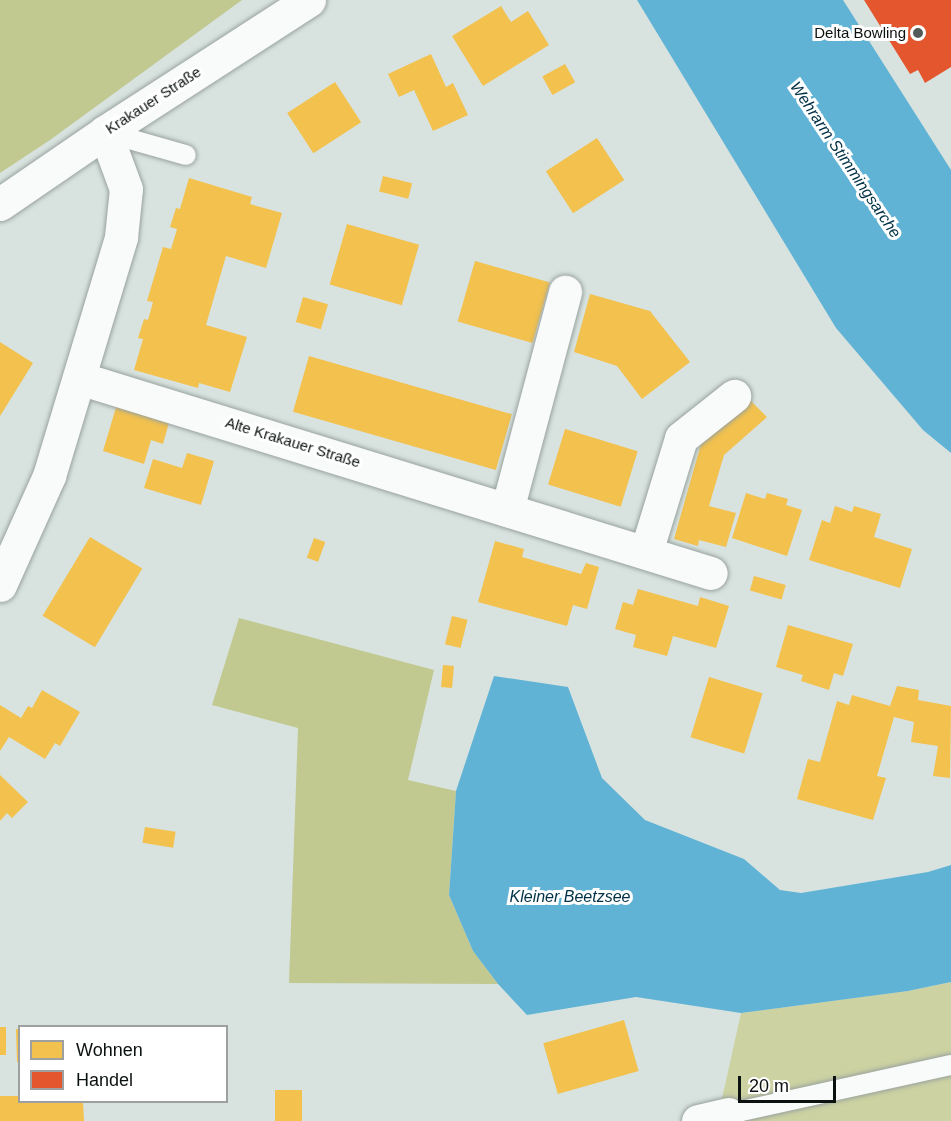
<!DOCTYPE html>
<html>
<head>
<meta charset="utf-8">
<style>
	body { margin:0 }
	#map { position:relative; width:951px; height:1121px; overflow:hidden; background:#d8e3df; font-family:Helvetica,sans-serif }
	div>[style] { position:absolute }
	.green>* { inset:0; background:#ccd2a2 }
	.forest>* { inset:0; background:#c1c890 }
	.water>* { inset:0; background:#61b3d5 }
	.homes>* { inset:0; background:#f2c14e; transform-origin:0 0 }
	.shops>* { inset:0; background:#e4572e }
	.roads { filter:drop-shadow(0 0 2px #99a29f) drop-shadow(0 0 2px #99a29f) }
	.lane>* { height:20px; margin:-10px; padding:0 10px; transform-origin:10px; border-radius:10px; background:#f9fbfa }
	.street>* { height:33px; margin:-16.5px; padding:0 16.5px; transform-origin:16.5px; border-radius:16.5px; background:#f9fbfa }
	.secondary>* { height:33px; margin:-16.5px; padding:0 16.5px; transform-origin:16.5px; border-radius:16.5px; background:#f9fbfa }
	.dots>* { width:16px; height:16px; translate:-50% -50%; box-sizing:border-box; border:3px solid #fff; border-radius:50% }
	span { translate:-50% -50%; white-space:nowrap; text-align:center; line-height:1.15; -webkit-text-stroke:6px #fff; paint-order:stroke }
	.poi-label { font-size:15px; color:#0b120f }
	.right { translate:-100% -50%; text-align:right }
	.street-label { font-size:15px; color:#0b120f }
	.water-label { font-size:16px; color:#003146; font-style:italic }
	.legend { position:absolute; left:18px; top:1025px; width:210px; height:78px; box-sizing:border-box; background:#fff; border:2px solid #9da09f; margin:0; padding:8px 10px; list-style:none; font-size:18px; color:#0b120f }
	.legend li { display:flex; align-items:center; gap:12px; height:30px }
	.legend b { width:30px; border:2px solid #9da09f }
	.scale { position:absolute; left:738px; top:1076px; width:98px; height:27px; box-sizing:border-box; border:3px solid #0b120f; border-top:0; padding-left:8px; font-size:18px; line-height:21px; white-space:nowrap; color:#0b120f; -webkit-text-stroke:4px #fff; paint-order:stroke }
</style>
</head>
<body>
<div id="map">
	<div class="green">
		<i style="clip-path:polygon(951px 982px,951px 1121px,717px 1121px,741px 1013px,908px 991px)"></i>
	</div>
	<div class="forest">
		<i style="clip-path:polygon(0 0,242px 0,50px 140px,0 173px)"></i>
		<i style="clip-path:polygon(239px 618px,434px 670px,408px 780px,456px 791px,449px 895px,473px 951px,498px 984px,289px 983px,298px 728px,212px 705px)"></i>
	</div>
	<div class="water">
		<i style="clip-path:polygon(637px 0,843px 0,951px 170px,951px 453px,923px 430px,836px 328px)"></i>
		<i style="clip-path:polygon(494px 676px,568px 687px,602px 778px,645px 820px,744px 859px,780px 890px,801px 893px,928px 872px,951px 865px,951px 982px,908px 991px,741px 1013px,636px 997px,527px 1015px,498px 984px,473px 951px,449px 895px,456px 791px)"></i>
	</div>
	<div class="homes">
		<i style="clip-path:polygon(501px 6px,511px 22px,528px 11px,549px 45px,483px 86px,452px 36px)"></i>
		<i style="clip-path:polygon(431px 54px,446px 87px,453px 83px,468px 115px,433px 131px,414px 90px,399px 97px,388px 74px)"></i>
		<i style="left:565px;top:64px;width:21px;height:26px;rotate:61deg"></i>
		<i style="left:335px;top:82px;width:48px;height:57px;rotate:57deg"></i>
		<i style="left:597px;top:138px;width:50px;height:61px;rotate:57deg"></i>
		<i style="left:383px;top:176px;width:30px;height:16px;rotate:14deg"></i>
		<i style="clip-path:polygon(189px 178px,252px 197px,250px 204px,282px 213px,266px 268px,226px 256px,206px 325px,247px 337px,230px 392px,199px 383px,198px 388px,134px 370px,143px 339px,138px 338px,144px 319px,148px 320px,153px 302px,147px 301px,163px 247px,171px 249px,177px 229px,170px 227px,176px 208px,180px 209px)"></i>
		<i style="left:347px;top:224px;width:75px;height:63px;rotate:16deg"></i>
		<i style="left:475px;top:261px;width:78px;height:63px;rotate:16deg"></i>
		<i style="clip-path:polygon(590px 294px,650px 311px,690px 362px,642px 399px,617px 366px,574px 352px)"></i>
		<i style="left:303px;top:297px;width:26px;height:26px;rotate:16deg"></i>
		<i style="clip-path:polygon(0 342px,33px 363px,0 416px)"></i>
		<i style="left:309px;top:356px;width:211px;height:58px;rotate:16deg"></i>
		<i style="clip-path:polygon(750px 400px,767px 417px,724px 455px,709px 506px,736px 513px,726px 547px,699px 540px,698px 546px,674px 539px,701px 444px)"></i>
		<i style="clip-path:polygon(117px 404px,170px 419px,163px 444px,151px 440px,144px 464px,103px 451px)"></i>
		<i style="left:565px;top:429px;width:76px;height:58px;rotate:17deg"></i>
		<i style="clip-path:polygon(187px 453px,214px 461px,201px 505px,144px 488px,153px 459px,182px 468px)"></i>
		<i style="clip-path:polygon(746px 493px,765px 499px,767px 493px,788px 499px,786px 505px,802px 510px,787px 556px,732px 538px)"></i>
		<i style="clip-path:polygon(835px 506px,852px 512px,854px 506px,881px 514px,874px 537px,912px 549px,900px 588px,809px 560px,822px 520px,830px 523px)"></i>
		<i style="left:90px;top:537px;width:61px;height:92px;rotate:31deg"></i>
		<i style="left:314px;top:538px;width:12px;height:21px;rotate:20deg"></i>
		<i style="clip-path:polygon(495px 541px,524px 549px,522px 557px,581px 574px,586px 563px,599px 567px,587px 609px,573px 605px,567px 626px,478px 602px)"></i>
		<i style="left:754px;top:576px;width:33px;height:15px;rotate:16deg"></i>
		<i style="clip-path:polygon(638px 589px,698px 606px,700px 597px,729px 606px,716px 648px,673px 636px,667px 656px,633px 647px,636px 635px,615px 629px,623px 602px,633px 605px)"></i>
		<i style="left:452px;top:616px;width:16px;height:29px;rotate:14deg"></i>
		<i style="clip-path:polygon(788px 625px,853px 644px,843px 676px,834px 673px,829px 690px,801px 681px,803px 675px,776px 667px)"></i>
		<i style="left:443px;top:665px;width:11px;height:22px;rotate:5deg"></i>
		<i style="left:709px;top:677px;width:56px;height:63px;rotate:17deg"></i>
		<i style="clip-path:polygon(897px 686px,919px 690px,918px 700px,951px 706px,950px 778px,933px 776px,938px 746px,911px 742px,914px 722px,894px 717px,877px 776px,886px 778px,873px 820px,797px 799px,808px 759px,820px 762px,837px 701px,849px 705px,852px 695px,890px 706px)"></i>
		<i style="clip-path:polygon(42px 690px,80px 712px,60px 746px,55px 743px,45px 759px,9px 737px,0 751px,0 705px,21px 718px,28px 706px,32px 708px)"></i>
		<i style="clip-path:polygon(0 775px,28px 802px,12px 818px,7px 813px,0 821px)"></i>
		<i style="left:145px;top:827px;width:31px;height:16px;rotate:9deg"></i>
		<i style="left:624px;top:1020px;width:53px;height:84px;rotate:74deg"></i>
		<i style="left:0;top:1027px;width:6px;height:28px"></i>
		<i style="clip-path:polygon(16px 1029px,20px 1029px,20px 1062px,17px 1062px)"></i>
		<i style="left:275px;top:1090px;width:27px;height:31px"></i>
		<i style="clip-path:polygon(0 1096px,20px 1096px,20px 1102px,83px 1102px,84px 1121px,0 1121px)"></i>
	</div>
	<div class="shops">
		<i style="clip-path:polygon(864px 0,951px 0,951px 67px,925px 83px,918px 70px,910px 74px)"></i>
	</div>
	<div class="roads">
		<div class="lane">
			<i style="left:105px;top:132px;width:84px;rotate:15.9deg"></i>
			<i style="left:728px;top:1114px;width:228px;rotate:-12.4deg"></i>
		</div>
		<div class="street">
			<i style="left:79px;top:378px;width:661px;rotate:17.15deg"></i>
			<i style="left:507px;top:510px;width:226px;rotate:-75.1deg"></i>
			<i style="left:646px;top:552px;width:119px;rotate:-72.9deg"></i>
			<i style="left:681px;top:438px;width:68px;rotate:-38.4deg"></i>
			<i style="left:0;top:585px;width:120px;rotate:-65.8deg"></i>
			<i style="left:49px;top:476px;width:250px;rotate:-73.2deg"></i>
			<i style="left:121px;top:237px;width:48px;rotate:-84.1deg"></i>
			<i style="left:126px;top:189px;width:61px;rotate:-110.2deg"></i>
			<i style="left:698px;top:1121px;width:31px;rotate:-13deg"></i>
		</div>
		<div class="secondary">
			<i style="left:0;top:204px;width:127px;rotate:-34.4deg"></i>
			<i style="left:105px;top:132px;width:243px;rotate:-32.9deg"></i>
		</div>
	</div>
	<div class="dots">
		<i style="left:918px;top:33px;background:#535b58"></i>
	</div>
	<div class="poi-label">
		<span class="right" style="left:906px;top:33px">Delta Bowling</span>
	</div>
	<div class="street-label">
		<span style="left:153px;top:100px;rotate:-33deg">Krakauer Straße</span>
		<span style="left:293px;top:442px;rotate:17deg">Alte Krakauer Straße</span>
	</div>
	<div class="water-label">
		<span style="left:845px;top:160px;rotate:56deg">Wehrarm Stimmingsarche</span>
		<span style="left:570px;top:897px">Kleiner Beetzsee</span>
	</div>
	<ul class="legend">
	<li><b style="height:16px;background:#f2c14e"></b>Wohnen</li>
	<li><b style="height:16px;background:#e4572e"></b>Handel</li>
	</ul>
	<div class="scale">20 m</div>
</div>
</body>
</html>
